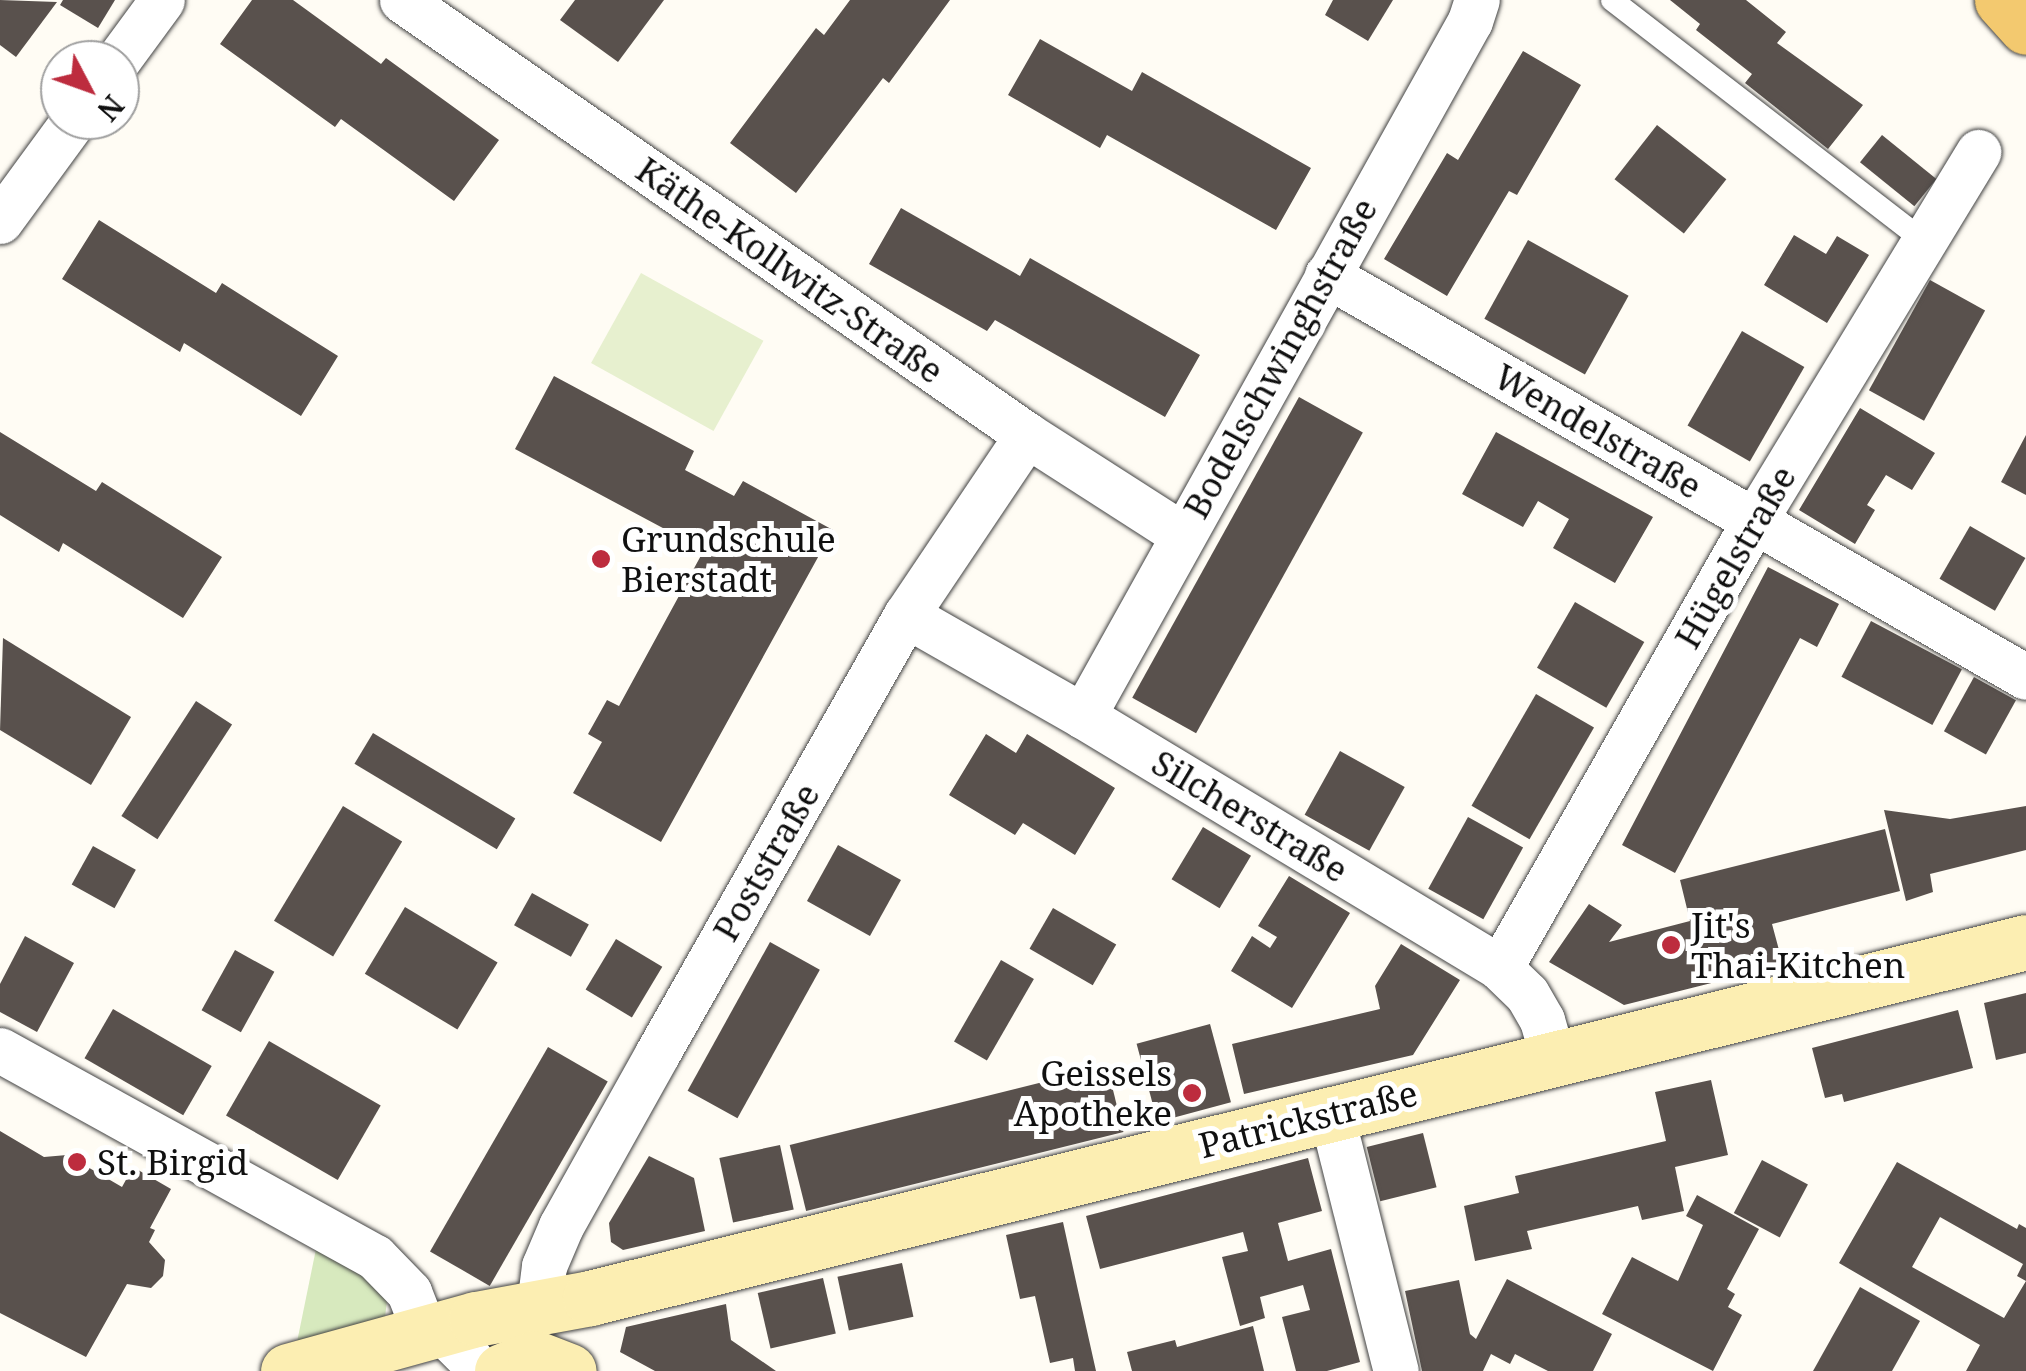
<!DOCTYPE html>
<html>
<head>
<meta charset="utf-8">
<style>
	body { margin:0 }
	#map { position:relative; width:2026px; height:1371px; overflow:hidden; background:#fffcf4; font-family:"Noto Serif",serif }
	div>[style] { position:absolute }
	.green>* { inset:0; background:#d7e9be }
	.pitch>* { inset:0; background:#e7f0cf; transform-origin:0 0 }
	.building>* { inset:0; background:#59514d; transform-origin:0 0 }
	.roads { filter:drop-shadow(0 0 2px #434343) drop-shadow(0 0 2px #434343) }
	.lane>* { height:22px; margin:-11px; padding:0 11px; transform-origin:11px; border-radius:11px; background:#fff }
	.street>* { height:45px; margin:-22.5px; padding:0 22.5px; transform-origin:22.5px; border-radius:22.5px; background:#fff }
	.secondary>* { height:55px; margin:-27.5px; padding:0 27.5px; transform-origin:27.5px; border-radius:27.5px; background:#fceeb2 }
	.primary>* { height:55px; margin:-27.5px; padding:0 27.5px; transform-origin:27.5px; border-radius:27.5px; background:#f3c96f }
	.dots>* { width:28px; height:28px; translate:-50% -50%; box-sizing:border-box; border:5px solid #fff; border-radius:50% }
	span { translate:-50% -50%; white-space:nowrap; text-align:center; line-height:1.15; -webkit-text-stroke:10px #fff; paint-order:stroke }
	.street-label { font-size:35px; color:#101010 }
	.poi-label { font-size:35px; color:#101010 }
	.left { translate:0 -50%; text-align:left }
	.right { translate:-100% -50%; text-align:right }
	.north { position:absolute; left:40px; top:40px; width:100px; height:100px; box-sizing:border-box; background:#fff; border:2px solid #9f9f9f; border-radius:50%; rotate:131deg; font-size:28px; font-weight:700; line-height:40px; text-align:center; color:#101010 }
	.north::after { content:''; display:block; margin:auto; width:35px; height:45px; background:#bd2c3e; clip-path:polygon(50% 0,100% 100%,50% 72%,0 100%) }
</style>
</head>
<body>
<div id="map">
	<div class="green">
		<i style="clip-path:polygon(316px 1249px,362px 1270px,387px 1301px,385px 1317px,296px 1347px)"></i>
	</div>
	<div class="pitch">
		<i style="left:641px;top:273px;width:140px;height:103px;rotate:29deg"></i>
	</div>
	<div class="building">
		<i style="clip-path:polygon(0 0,57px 2px,16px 57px,0 45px)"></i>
		<i style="clip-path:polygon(63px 0,115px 0,98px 28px,60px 5px)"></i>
		<i style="clip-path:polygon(252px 0,293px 0,381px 64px,386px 58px,499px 140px,454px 201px,341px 119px,335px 127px,220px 44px)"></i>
		<i style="clip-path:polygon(575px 0,664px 0,618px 62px,560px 20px)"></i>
		<i style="clip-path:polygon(850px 0,950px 0,889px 83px,883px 78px,796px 193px,730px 143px,816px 28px,824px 35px)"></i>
		<i style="clip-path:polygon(1333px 0,1393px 0,1368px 41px,1325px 15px)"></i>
		<i style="clip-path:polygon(1670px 0,1746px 0,1786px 32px,1777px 43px,1863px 105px,1828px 149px,1745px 83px,1752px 74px,1696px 30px,1700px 24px)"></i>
		<i style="clip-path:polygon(1040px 39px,1132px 91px,1142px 72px,1311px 168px,1276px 230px,1107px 135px,1100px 148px,1008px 95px)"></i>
		<i style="clip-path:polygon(1523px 51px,1581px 85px,1517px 195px,1509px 191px,1447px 296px,1384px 259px,1447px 153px,1458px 160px)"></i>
		<i style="left:1657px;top:125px;width:88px;height:69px;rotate:38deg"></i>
		<i style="left:1882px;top:135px;width:70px;height:35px;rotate:39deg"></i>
		<i style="clip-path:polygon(901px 208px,1020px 276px,1030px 258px,1200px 355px,1165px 417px,995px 320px,987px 331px,869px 264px)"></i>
		<i style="clip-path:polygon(99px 220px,216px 293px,222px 283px,338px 356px,301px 416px,184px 343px,180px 352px,62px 279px)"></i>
		<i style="clip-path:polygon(1794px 235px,1826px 254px,1837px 236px,1869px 255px,1827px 323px,1764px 285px)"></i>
		<i style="left:1528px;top:240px;width:115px;height:90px;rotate:29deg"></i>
		<i style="left:1930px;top:280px;width:63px;height:126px;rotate:29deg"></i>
		<i style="left:1742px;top:331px;width:72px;height:109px;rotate:30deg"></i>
		<i style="clip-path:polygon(554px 376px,694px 451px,685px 470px,734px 496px,743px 481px,833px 530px,661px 842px,573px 793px,602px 742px,588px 734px,607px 700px,619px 706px,704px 550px,515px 449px)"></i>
		<i style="left:1299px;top:397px;width:73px;height:344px;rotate:29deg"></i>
		<i style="clip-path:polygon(1860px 408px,1935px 453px,1912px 490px,1886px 475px,1867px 505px,1875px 510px,1855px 544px,1799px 510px)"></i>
		<i style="clip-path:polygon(0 432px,96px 491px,102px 482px,222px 557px,183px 618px,63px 543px,59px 552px,0 515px)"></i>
		<i style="clip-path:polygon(1496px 432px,1653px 517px,1615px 583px,1553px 548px,1569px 519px,1538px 501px,1523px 527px,1462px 494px)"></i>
		<i style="clip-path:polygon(2026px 435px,2026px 495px,2001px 482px)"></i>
		<i style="left:1970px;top:526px;width:64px;height:61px;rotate:30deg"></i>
		<i style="clip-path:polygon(1768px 567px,1839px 604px,1817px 647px,1800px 638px,1675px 873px,1622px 845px)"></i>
		<i style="left:1575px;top:602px;width:80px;height:76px;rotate:30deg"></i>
		<i style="left:1871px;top:621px;width:103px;height:63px;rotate:28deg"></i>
		<i style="clip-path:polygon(3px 638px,131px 717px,91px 785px,0 730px)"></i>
		<i style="left:1974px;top:677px;width:48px;height:62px;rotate:29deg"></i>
		<i style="left:1536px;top:694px;width:67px;height:129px;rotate:30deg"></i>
		<i style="left:196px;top:701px;width:43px;height:137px;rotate:33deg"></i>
		<i style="left:373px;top:733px;width:166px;height:36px;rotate:31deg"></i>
		<i style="clip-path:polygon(986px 734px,1016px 753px,1027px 734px,1115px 788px,1075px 855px,1023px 823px,1015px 835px,949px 795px)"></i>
		<i style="left:1340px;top:751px;width:74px;height:73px;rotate:29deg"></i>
		<i style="left:343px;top:806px;width:69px;height:134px;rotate:31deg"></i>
		<i style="clip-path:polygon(2026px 806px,2026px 850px,1930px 874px,1933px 892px,1906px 901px,1884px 810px,1950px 819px)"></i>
		<i style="left:1468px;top:817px;width:63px;height:82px;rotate:29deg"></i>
		<i style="left:1203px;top:827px;width:56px;height:61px;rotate:31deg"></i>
		<i style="clip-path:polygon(1885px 829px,1900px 891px,1772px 924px,1783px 965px,1624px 1005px,1549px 962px,1589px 904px,1622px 925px,1609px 942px,1690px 921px,1680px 880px)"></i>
		<i style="left:838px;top:845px;width:72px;height:64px;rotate:29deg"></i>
		<i style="left:93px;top:846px;width:49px;height:44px;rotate:29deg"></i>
		<i style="clip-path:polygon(1289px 876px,1350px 913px,1292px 1008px,1231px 971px,1252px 936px,1270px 948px,1277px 937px,1258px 926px)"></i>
		<i style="left:532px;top:893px;width:65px;height:37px;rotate:29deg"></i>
		<i style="left:405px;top:907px;width:108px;height:78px;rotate:31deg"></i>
		<i style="left:1053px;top:908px;width:73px;height:47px;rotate:30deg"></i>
		<i style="clip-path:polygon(25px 936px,74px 963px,37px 1032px,0 1012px,0 984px)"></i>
		<i style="left:616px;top:939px;width:54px;height:59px;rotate:31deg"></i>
		<i style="left:770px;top:942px;width:57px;height:170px;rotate:29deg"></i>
		<i style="clip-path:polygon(1401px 944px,1460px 980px,1413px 1055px,1244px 1094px,1232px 1044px,1380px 1009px,1375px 986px)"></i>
		<i style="left:235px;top:950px;width:45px;height:69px;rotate:29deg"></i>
		<i style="left:1001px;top:960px;width:38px;height:94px;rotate:30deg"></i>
		<i style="clip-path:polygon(2026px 993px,2026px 1053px,1996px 1060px,1984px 1003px)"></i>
		<i style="left:113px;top:1009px;width:114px;height:57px;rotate:30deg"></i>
		<i style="clip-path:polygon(1958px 1010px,1973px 1068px,1844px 1102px,1842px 1094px,1825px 1098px,1812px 1048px)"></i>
		<i style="left:1210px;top:1024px;width:81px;height:76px;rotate:75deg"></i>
		<i style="left:269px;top:1041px;width:129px;height:86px;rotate:30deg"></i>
		<i style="left:548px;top:1047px;width:69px;height:236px;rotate:30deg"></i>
		<i style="left:1107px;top:1066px;width:68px;height:327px;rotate:76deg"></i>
		<i style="clip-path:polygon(1711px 1080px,1728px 1155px,1675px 1167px,1684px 1211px,1642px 1220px,1638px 1206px,1527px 1231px,1532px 1249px,1475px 1261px,1464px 1206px,1519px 1193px,1515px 1176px,1666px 1141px,1655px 1092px)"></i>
		<i style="clip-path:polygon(0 1131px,44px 1157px,67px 1155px,122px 1187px,133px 1167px,171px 1189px,150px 1228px,155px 1230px,149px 1242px,165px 1260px,163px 1276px,151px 1288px,127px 1284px,86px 1357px,0 1313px)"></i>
		<i style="left:1423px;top:1133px;width:56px;height:58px;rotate:76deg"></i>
		<i style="left:780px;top:1145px;width:66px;height:62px;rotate:78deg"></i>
		<i style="clip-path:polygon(649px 1156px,694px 1178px,705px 1231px,623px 1250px,611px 1242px,609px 1223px)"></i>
		<i style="clip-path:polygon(1308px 1158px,1322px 1211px,1278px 1223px,1288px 1261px,1331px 1249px,1360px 1362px,1327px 1371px,1296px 1371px,1282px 1317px,1310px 1310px,1303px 1285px,1260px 1297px,1265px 1318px,1240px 1326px,1222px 1257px,1248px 1251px,1243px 1232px,1100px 1269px,1086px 1216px)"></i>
		<i style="left:1762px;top:1160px;width:52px;height:60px;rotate:28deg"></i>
		<i style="clip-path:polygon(evenodd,1897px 1162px,2017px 1229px,2019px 1224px,2026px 1228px,2026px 1371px,1966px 1371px,1980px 1345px,1839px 1263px,1897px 1162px,1940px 1217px,2023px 1264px,2017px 1276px,2026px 1281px,2004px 1318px,1912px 1267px,1940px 1217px)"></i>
		<i style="clip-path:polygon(1697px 1195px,1759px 1229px,1727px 1289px,1735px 1294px,1728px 1307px,1742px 1315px,1713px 1371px,1602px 1314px,1632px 1257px,1678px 1281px,1703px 1225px,1686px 1216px)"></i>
		<i style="clip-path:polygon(1063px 1222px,1077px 1286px,1096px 1371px,1075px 1371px,1073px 1358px,1050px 1363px,1035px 1296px,1020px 1299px,1006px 1235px)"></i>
		<i style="left:902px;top:1263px;width:55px;height:66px;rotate:78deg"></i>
		<i style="left:823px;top:1278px;width:57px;height:67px;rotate:77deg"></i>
		<i style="clip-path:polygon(1507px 1279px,1612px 1334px,1593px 1371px,1548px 1371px,1515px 1354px,1510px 1364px,1491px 1354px,1483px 1371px,1422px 1371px,1405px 1291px,1459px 1280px,1470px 1334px,1476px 1339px)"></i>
		<i style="clip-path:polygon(1860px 1287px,1920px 1321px,1892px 1371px,1813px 1371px)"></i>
		<i style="clip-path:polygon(726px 1304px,731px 1340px,776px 1371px,655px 1371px,620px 1352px,626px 1327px)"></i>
		<i style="clip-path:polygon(1253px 1326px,1264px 1371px,1132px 1371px,1127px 1352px,1175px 1340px,1177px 1347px)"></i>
	</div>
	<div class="roads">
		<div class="lane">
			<i style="left:1612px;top:0;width:393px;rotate:37.7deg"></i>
		</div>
		<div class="street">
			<i style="left:402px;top:0;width:761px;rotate:34.84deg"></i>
			<i style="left:1027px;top:435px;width:183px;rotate:32.7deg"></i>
			<i style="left:118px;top:60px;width:74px;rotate:-53.7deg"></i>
			<i style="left:0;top:221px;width:125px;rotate:-53.8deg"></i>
			<i style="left:1327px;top:275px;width:806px;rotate:29.9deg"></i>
			<i style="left:906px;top:615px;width:204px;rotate:29.7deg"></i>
			<i style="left:1083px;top:716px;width:487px;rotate:31.1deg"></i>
			<i style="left:1500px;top:968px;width:37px;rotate:44deg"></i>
			<i style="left:1527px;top:994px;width:30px;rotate:60deg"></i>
			<i style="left:1542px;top:1020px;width:40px;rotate:74deg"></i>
			<i style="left:1083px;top:716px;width:795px;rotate:-60.89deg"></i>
			<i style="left:1470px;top:21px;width:22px;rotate:-72deg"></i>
			<i style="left:1500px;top:968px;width:514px;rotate:-60.39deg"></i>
			<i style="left:1754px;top:521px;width:432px;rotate:-58.7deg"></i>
			<i style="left:0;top:1050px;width:428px;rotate:28.9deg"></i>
			<i style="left:375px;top:1257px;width:49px;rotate:45.8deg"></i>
			<i style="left:409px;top:1292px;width:44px;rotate:68.7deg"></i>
			<i style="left:1331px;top:1113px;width:266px;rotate:75.9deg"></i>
			<i style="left:539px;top:1306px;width:40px;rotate:-82.9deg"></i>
			<i style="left:544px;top:1266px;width:43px;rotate:-67deg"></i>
			<i style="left:561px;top:1226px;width:197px;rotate:-60.8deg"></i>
			<i style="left:657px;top:1054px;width:505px;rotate:-60.44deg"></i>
			<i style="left:906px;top:615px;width:217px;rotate:-56.1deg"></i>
			<i style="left:440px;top:1329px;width:42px;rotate:45deg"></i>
			<i style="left:470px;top:1359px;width:13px;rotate:67deg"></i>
		</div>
		<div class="secondary">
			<i style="left:288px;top:1371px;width:195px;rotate:-15.5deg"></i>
			<i style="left:476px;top:1319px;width:116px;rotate:-10.4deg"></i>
			<i style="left:590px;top:1298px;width:1479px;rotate:-13.92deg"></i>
			<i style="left:502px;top:1371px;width:35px;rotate:-22deg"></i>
			<i style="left:535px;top:1358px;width:36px;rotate:21deg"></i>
		</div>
		<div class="primary">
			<i style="left:2002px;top:0;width:36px;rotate:48deg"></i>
		</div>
	</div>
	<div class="dots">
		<i style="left:601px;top:559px;background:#bd2c3e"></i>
		<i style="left:1671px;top:945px;background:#bd2c3e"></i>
		<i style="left:1192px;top:1093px;background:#bd2c3e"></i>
		<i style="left:77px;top:1162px;background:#bd2c3e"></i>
	</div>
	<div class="street-label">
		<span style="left:790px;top:270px;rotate:35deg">Käthe-Kollwitz-Straße</span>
		<span style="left:1280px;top:358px;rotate:-61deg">Bodelschwinghstraße</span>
		<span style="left:1598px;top:431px;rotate:30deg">Wendelstraße</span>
		<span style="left:1735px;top:557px;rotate:-60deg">Hügelstraße</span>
		<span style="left:1250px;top:816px;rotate:31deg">Silcherstraße</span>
		<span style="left:766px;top:862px;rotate:-60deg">Poststraße</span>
		<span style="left:1308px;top:1119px;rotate:-14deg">Patrickstraße</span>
	</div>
	<div class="poi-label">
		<span class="left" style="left:621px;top:559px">Grundschule<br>Bierstadt</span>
		<span class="left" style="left:1691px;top:945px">Jit's<br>Thai-Kitchen</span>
		<span class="right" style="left:1172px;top:1093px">Geissels<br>Apotheke</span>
		<span class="left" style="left:97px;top:1162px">St. Birgid</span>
	</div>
	<div class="north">N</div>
</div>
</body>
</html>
